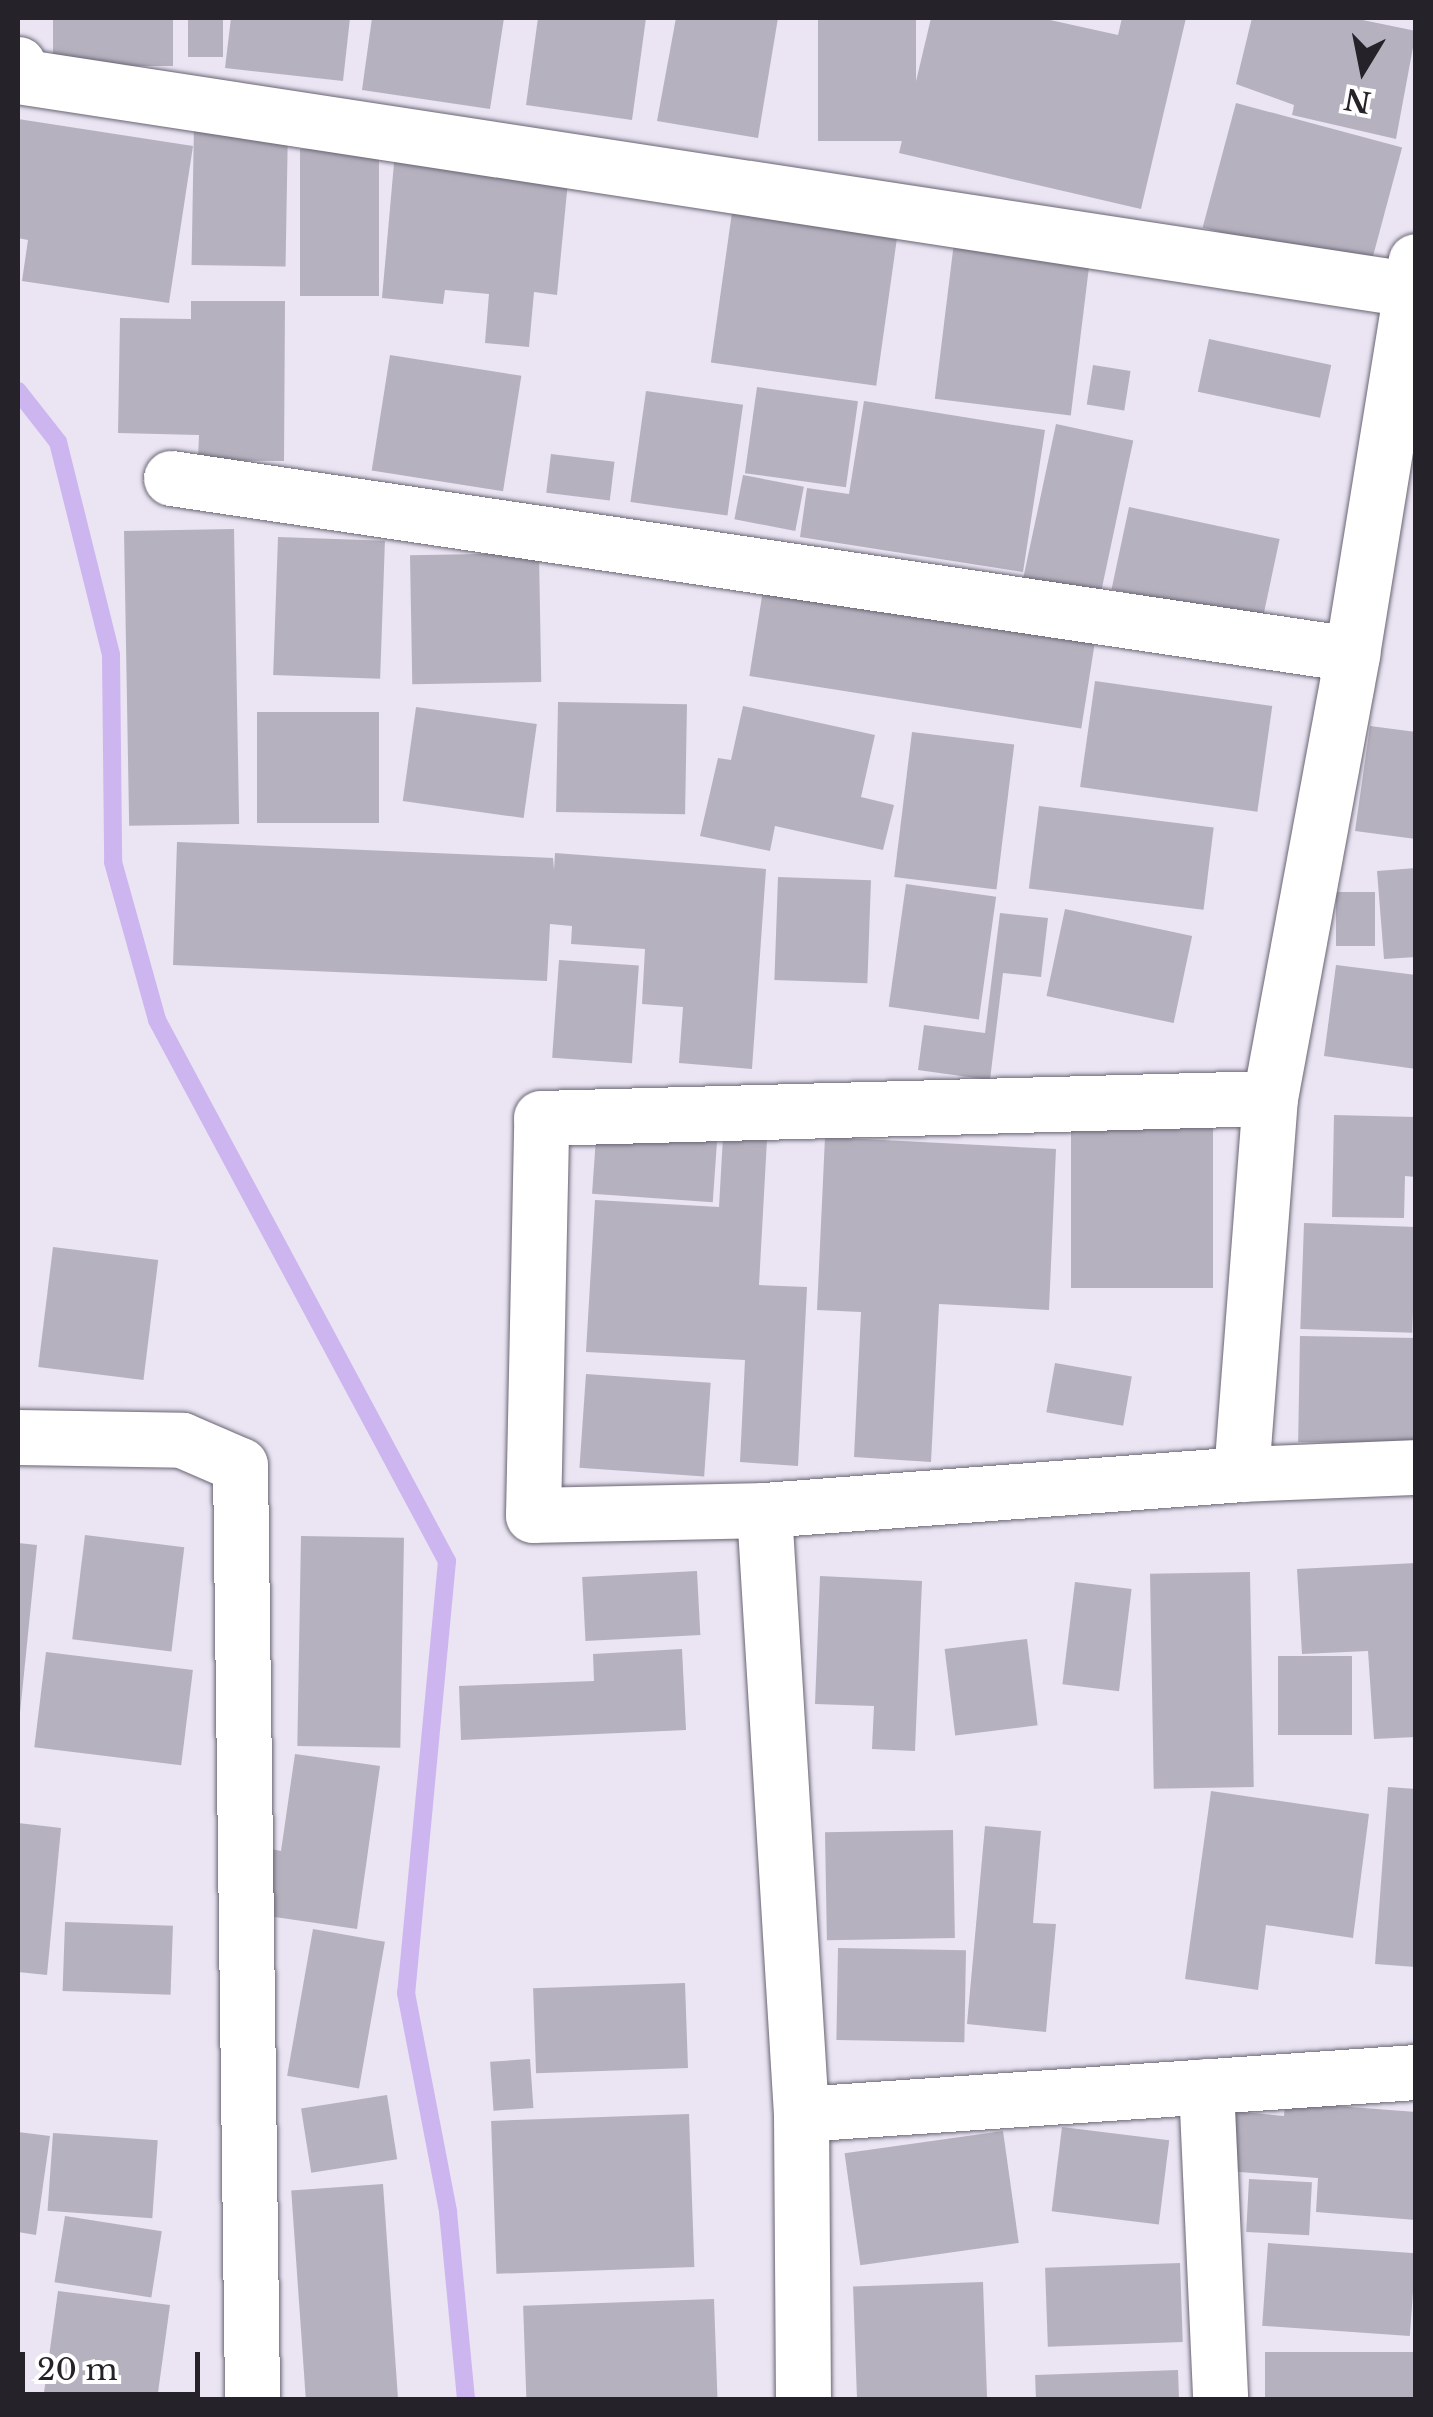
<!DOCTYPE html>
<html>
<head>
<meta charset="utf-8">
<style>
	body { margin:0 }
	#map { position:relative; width:1433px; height:2417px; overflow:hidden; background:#eae4f3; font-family:"Libre Baskerville",serif }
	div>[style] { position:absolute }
	.stream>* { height:18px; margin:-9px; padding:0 9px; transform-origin:9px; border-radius:9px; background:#cdb5f0 }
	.building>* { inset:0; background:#b6b1bf; transform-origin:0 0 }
	.roads { filter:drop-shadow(0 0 2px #6a6572) drop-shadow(0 0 2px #6a6572) }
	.minor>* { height:55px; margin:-27.5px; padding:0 27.5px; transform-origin:27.5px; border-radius:27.5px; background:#fff }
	span { translate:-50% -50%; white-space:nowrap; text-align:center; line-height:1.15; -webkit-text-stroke:10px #fff; paint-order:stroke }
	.frame { position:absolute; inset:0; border:20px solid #252329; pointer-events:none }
	.north { position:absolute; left:1313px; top:20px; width:100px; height:100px; -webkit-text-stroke:8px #fff; paint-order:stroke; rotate:190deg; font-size:28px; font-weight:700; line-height:40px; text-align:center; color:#252329 }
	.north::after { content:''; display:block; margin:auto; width:35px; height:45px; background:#252329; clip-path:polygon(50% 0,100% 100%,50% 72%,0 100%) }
	.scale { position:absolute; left:20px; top:2352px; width:180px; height:45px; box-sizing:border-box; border:5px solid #252329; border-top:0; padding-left:12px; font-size:30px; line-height:35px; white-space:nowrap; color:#252329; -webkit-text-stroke:8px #fff; paint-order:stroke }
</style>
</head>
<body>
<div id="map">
	<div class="stream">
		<i style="left:18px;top:391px;width:65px;rotate:51.9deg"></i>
		<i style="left:58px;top:442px;width:219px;rotate:76deg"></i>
		<i style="left:111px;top:655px;width:207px;rotate:89.4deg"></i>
		<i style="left:113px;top:862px;width:164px;rotate:74.4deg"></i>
		<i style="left:157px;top:1020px;width:614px;rotate:61.81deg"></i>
		<i style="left:447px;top:1561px;width:434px;rotate:95.4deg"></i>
		<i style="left:406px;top:1993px;width:223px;rotate:79.1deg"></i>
		<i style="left:448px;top:2212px;width:189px;rotate:84.5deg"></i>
	</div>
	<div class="building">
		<i style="left:53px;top:18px;width:120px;height:48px"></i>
		<i style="left:188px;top:18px;width:35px;height:39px"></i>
		<i style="clip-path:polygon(231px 18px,350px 18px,343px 81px,225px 68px)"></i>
		<i style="clip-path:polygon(372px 18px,504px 18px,490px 109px,362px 90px)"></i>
		<i style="clip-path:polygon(538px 18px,646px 18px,632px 120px,526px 105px)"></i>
		<i style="clip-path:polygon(676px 18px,778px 18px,758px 138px,657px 121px)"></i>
		<i style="left:818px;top:18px;width:98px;height:123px"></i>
		<i style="clip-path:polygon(931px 18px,1041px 18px,1118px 35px,1122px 18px,1186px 18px,1141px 209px,899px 153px)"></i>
		<i style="clip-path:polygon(1252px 18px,1353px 18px,1416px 31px,1396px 139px,1292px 115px,1294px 105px,1236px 84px)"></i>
		<i style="left:1236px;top:103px;width:172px;height:129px;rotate:15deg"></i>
		<i style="clip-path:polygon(18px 119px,193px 146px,169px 303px,22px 281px,28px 240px,18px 238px)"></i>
		<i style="left:194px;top:124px;width:94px;height:141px;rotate:1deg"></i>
		<i style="left:300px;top:149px;width:79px;height:147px"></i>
		<i style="clip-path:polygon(395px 152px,568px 181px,557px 295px,534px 292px,529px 347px,485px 343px,489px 294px,445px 290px,443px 304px,382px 298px)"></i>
		<i style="left:733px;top:205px;width:167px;height:159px;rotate:8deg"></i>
		<i style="left:956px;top:226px;width:137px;height:174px;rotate:7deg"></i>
		<i style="clip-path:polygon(191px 301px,285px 301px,284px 461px,198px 460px,199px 435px,118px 433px,120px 318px,191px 319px)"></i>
		<i style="left:1209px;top:339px;width:125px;height:54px;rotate:12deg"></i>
		<i style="left:390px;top:355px;width:133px;height:117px;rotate:9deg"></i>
		<i style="left:1093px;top:365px;width:38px;height:40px;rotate:9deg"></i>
		<i style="left:757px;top:387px;width:102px;height:87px;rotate:8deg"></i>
		<i style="left:646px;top:391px;width:98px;height:112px;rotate:8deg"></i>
		<i style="clip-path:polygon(864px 401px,1045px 430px,1023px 572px,800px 537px,807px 488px,849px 494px)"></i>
		<i style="left:1056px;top:424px;width:79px;height:162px;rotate:12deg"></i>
		<i style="left:551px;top:454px;width:64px;height:39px;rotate:7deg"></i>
		<i style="left:743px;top:475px;width:62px;height:45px;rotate:11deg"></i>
		<i style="left:1129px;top:507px;width:154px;height:84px;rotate:12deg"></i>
		<i style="left:234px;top:529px;width:295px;height:110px;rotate:89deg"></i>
		<i style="left:278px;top:537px;width:107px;height:138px;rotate:2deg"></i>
		<i style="left:539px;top:553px;width:129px;height:129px;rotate:89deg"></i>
		<i style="left:763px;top:590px;width:336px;height:87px;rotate:9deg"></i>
		<i style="left:1095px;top:681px;width:179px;height:107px;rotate:8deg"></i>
		<i style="left:558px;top:702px;width:129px;height:110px;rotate:1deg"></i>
		<i style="clip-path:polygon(743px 706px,875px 735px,861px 797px,894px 805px,883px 850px,775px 826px,770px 851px,700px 836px,718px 758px,731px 760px)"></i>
		<i style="left:416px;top:707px;width:122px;height:95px;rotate:8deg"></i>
		<i style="left:257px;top:712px;width:122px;height:111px"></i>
		<i style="clip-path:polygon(1370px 726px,1416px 732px,1416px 839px,1355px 831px)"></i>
		<i style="left:912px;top:732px;width:103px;height:146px;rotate:7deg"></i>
		<i style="left:1039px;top:806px;width:176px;height:83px;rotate:7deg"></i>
		<i style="clip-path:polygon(177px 842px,553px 858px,554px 870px,555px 853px,766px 869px,752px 1069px,679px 1063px,683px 1007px,642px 1004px,645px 949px,571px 944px,572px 926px,550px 924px,547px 981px,173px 965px)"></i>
		<i style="clip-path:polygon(1416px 868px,1416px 957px,1384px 959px,1377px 871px)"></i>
		<i style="left:778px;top:877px;width:93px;height:103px;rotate:2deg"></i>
		<i style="left:906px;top:884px;width:91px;height:124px;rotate:8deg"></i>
		<i style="left:1336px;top:892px;width:39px;height:54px"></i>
		<i style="left:1065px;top:909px;width:130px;height:89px;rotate:12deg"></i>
		<i style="clip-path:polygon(1000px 913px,1048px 918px,1041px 977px,1003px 973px,990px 1080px,918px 1070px,924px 1025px,985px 1033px)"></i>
		<i style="left:559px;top:960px;width:80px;height:98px;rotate:4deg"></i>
		<i style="clip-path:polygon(1336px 965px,1416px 975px,1416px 1069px,1324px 1056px)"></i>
		<i style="clip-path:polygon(1334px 1115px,1416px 1117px,1416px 1177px,1405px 1176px,1404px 1218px,1332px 1217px)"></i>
		<i style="clip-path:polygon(724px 1119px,768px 1121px,759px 1285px,807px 1287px,798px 1466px,740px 1462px,745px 1360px,586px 1352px,595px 1200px,719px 1207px)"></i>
		<i style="left:1071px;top:1122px;width:142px;height:166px"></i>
		<i style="left:597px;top:1123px;width:121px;height:71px;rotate:4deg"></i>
		<i style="clip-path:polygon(825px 1137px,1056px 1149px,1049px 1310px,939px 1304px,931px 1462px,854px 1457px,861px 1312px,817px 1310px)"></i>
		<i style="left:1304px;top:1223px;width:112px;height:106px;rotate:2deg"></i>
		<i style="left:53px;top:1247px;width:106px;height:121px;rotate:7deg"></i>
		<i style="left:1300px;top:1336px;width:116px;height:106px;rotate:1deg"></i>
		<i style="left:1055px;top:1363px;width:78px;height:50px;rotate:10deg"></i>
		<i style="left:586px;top:1374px;width:125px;height:94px;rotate:4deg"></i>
		<i style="left:85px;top:1535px;width:100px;height:105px;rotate:7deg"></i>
		<i style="left:301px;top:1536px;width:103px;height:210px;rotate:1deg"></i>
		<i style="clip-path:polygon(18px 1543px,37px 1545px,20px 1713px,18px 1713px)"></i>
		<i style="clip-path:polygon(1416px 1563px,1416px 1737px,1374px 1739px,1368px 1651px,1302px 1654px,1297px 1569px)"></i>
		<i style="left:697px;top:1571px;width:64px;height:115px;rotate:87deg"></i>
		<i style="left:1250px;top:1572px;width:215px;height:100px;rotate:89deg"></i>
		<i style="clip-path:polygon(820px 1576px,922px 1581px,915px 1751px,872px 1749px,874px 1706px,815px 1704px)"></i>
		<i style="left:1075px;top:1582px;width:57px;height:103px;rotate:7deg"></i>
		<i style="left:1027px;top:1639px;width:87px;height:83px;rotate:83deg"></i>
		<i style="clip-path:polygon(682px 1649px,686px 1730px,461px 1740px,459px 1686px,594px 1681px,593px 1654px)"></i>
		<i style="left:46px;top:1652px;width:148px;height:96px;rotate:7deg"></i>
		<i style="left:1278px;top:1656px;width:74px;height:79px"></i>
		<i style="clip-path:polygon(295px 1754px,380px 1766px,357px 1929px,261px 1915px,271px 1849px,281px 1851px)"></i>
		<i style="clip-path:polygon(1388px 1787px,1416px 1789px,1416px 1967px,1375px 1964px)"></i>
		<i style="clip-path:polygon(1211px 1791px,1369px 1814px,1353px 1938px,1266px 1925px,1258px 1990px,1185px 1979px)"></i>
		<i style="clip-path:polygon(18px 1823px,61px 1828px,47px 1975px,18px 1972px)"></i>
		<i style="clip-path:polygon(985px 1826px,1041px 1831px,1033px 1923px,1056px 1924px,1046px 2032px,967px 2024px)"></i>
		<i style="left:953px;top:1830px;width:108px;height:128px;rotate:89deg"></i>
		<i style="left:65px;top:1922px;width:108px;height:69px;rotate:2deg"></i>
		<i style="left:313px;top:1929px;width:73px;height:149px;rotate:10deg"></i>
		<i style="left:838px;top:1948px;width:128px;height:92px;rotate:1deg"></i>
		<i style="left:685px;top:1983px;width:85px;height:152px;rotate:88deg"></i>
		<i style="left:530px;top:2059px;width:49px;height:40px;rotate:86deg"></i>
		<i style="left:387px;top:2095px;width:65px;height:87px;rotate:81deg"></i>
		<i style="clip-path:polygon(1285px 2102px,1416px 2112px,1416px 2220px,1316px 2212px,1318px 2178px,1227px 2171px,1232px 2111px,1284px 2116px)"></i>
		<i style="left:689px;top:2114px;width:153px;height:198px;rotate:88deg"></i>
		<i style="left:1062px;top:2127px;width:108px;height:85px;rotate:7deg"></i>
		<i style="left:1003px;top:2131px;width:113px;height:160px;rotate:82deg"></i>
		<i style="clip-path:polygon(18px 2132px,50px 2136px,36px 2235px,18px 2232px)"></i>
		<i style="left:53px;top:2133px;width:105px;height:78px;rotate:4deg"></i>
		<i style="left:1249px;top:2179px;width:63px;height:53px;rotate:3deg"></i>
		<i style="left:383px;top:2184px;width:217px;height:92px;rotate:86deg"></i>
		<i style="left:65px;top:2216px;width:98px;height:67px;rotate:9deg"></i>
		<i style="left:1268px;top:2243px;width:148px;height:83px;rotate:4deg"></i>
		<i style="left:1180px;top:2263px;width:79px;height:135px;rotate:88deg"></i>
		<i style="left:983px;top:2282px;width:118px;height:130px;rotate:88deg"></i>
		<i style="clip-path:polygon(58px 2291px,170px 2305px,157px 2400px,43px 2400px)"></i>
		<i style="left:714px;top:2299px;width:101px;height:191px;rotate:88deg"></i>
		<i style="left:1416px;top:2352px;width:48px;height:151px;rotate:90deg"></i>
		<i style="left:1178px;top:2370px;width:30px;height:143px;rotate:88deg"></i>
	</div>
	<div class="roads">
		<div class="minor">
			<i style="left:18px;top:64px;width:12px;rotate:90deg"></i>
			<i style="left:18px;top:76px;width:1406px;rotate:8.71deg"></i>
			<i style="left:171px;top:478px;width:1194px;rotate:8.48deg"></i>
			<i style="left:18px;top:1437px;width:164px;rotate:1deg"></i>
			<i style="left:182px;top:1440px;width:63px;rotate:23.3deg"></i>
			<i style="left:240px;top:1465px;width:935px;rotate:89.26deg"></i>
			<i style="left:1241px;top:1474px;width:175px;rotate:-2.3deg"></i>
			<i style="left:764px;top:1510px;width:231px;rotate:178.8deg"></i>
			<i style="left:533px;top:1515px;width:397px;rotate:-88.8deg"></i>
			<i style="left:541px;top:1118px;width:729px;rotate:-1.57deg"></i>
			<i style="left:1206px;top:2086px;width:314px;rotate:87.4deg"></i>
			<i style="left:801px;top:2114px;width:616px;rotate:-3.91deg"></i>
			<i style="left:803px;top:2400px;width:286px;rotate:-90.4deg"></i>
			<i style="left:801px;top:2114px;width:605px;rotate:-93.51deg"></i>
			<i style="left:764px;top:1510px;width:478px;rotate:-4.3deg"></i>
			<i style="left:1241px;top:1474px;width:377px;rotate:-85.6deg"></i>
			<i style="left:1270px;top:1098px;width:452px;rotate:-79.5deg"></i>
			<i style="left:1352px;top:654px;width:398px;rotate:-80.8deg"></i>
		</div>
	</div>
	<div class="frame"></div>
	<div class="north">N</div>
	<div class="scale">20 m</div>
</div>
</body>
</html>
